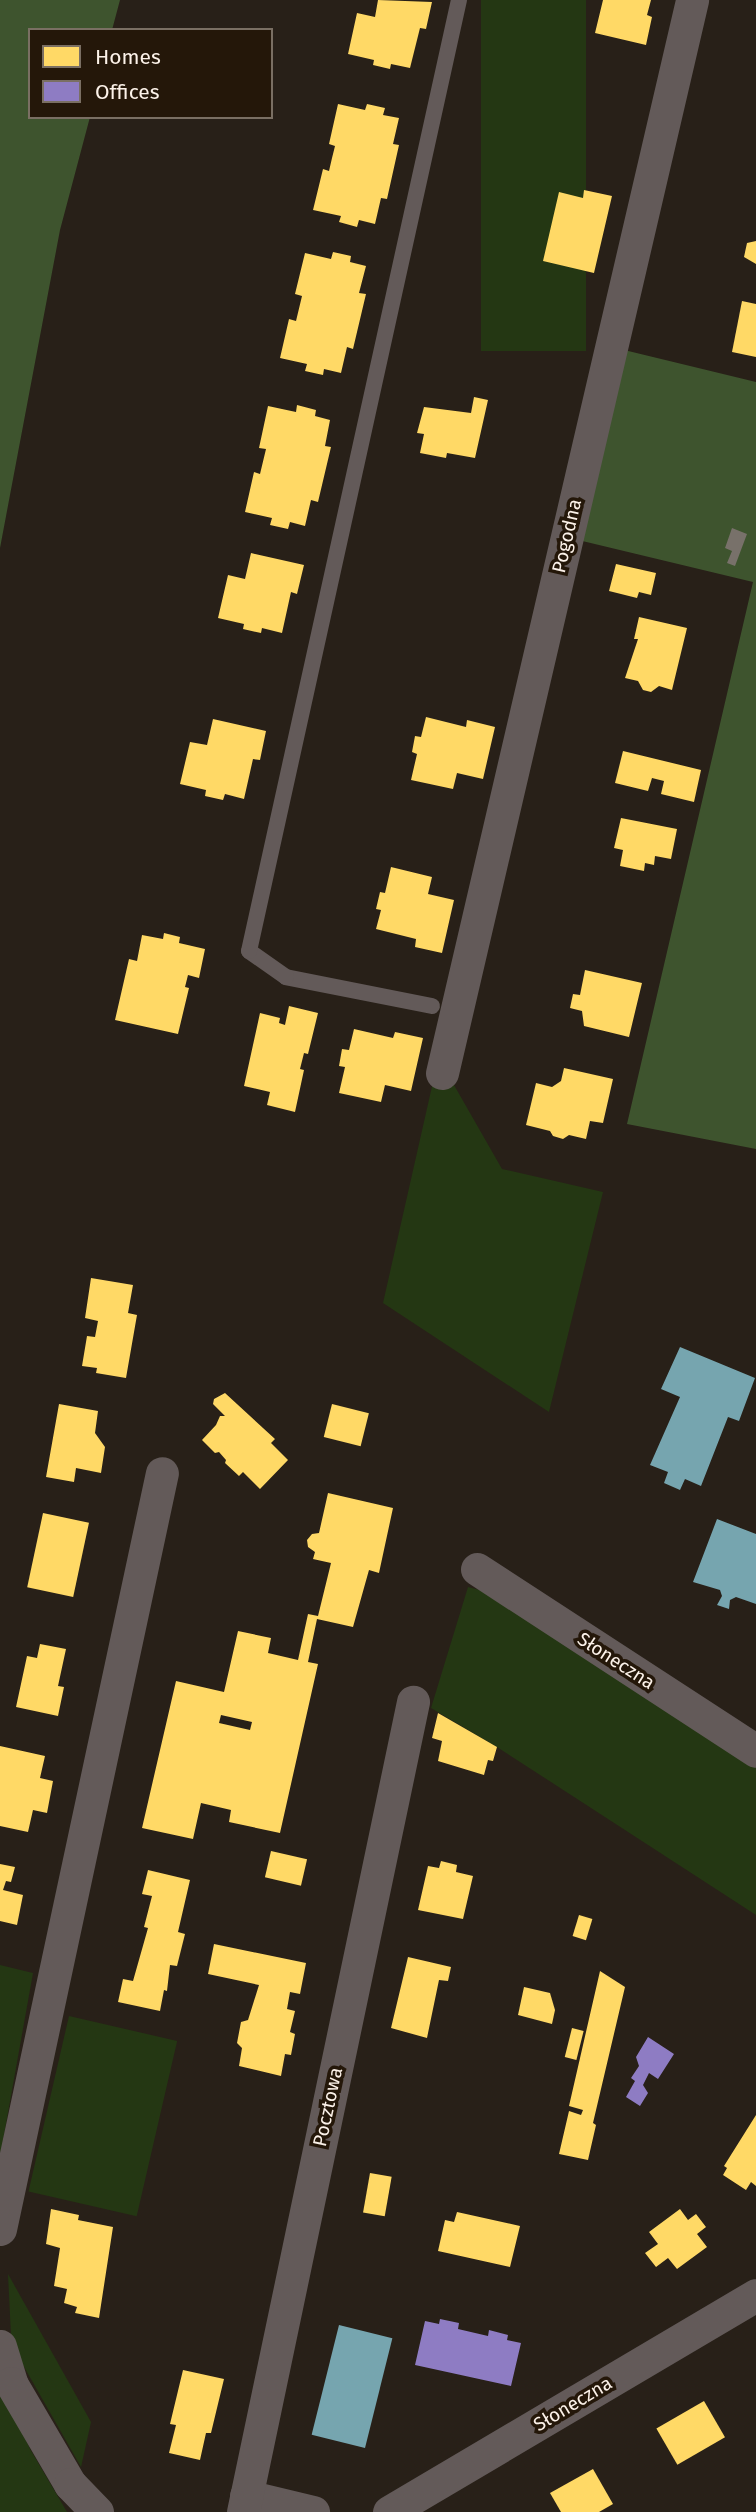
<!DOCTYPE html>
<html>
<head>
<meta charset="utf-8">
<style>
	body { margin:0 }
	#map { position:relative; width:756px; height:2512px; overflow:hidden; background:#282018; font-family:"Fira Sans",sans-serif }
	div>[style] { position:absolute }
	.green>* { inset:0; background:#243713; transform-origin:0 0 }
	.forest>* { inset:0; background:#3e542e }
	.homes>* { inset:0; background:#ffd966; transform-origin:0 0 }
	.offices>* { inset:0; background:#8e7cc3 }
	.public>* { inset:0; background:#76a5af; transform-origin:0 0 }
	.building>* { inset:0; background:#78716a }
	.lane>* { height:16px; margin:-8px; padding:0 8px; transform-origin:8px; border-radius:8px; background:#635a59 }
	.street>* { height:33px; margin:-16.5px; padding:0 16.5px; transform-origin:16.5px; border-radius:16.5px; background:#635a59 }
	span { translate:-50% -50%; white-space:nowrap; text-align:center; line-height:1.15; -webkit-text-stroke:7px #241709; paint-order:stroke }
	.street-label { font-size:19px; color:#fcf2e9 }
	.legend { position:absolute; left:28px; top:28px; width:245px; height:91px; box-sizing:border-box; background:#241709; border:2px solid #7a6f63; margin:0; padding:9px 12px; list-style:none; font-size:21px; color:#fcf2e9 }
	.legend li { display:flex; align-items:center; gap:14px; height:35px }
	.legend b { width:35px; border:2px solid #7a6f63 }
</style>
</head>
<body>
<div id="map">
	<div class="green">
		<i style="left:481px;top:0;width:105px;height:351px"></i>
		<i style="clip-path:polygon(450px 1078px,502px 1169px,603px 1192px,549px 1412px,383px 1303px,433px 1082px)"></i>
		<i style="clip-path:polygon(468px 1587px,506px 1597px,756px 1762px,756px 1915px,497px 1747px,431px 1708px)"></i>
		<i style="clip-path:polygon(0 1965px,33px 1973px,0 2157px)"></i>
		<i style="left:69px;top:2016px;width:111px;height:180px;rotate:13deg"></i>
		<i style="clip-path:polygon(8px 2274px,91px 2422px,81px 2467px,23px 2365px,11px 2335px)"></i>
		<i style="clip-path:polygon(0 2379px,30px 2449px,67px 2512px,0 2512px)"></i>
	</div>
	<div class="forest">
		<i style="clip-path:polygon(0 0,120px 0,112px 30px,30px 30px,30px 117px,90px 117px,60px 230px,0 548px)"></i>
		<i style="clip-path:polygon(620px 349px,756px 382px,756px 1149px,627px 1124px,753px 582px,574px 539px)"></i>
	</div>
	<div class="homes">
		<i style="clip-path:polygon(378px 0,432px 2px,426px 29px,420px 28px,410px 68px,391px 64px,390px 69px,373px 65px,374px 60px,348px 54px,357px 13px,375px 17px)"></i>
		<i style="clip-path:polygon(603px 0,651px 0,647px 15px,652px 17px,646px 45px,595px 33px)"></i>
		<i style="clip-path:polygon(338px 104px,365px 110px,367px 104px,385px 108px,383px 115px,399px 118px,393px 144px,399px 145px,387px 199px,381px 198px,375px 224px,359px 220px,357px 227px,339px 222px,341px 216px,313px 210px,323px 169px,329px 171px,332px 158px,335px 146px,329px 144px)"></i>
		<i style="clip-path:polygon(584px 190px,612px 196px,594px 273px,543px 261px,559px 192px,583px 198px)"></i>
		<i style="clip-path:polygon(756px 241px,756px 264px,744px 257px,747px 243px)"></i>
		<i style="clip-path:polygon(333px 252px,351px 256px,350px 262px,366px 266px,359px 293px,366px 294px,353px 349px,347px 347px,341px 373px,324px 369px,323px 375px,305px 371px,307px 364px,280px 358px,289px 319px,296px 321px,302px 296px,295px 294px,305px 253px,331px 259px)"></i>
		<i style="clip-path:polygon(742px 301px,756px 304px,756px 357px,732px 352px)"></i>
		<i style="clip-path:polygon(474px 397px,488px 400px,475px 458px,447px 453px,446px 458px,420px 453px,424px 434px,417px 433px,424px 407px,471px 413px)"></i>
		<i style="clip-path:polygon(297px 405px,316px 410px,315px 416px,330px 420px,325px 446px,331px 447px,318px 502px,311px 500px,305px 526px,290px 522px,288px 529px,270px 525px,272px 518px,245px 512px,254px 472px,260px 474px,266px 449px,259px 448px,268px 406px,296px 412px)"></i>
		<i style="clip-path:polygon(251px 553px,304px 565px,297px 594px,291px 592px,282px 633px,262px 628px,261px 633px,243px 629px,244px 624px,218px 618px,228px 575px,245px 579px)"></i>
		<i style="clip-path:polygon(616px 564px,656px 573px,651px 595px,639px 592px,637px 598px,609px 591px)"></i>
		<i style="clip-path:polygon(639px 617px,687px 628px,672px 690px,659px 686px,651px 692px,643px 690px,638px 681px,625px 678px,638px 639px,634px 639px)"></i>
		<i style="clip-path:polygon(426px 717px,466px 727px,467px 720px,495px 727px,483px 779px,457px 773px,453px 789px,411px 780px,417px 754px,412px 752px,415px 736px,421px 737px)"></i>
		<i style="clip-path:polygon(213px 719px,266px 731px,260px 760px,253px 759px,244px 799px,225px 794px,223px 800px,205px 796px,206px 790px,180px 784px,190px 742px,207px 745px)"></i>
		<i style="clip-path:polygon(623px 751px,701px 770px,694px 802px,661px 794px,664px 781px,652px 778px,648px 791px,615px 783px)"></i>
		<i style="clip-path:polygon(621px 818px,677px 829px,671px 859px,655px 856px,654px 865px,645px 863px,644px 871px,620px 866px,623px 850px,614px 848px)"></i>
		<i style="clip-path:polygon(391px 867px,432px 877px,428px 894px,454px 900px,442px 953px,415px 947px,416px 939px,376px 929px,381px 910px,376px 909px,380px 892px,385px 893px)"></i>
		<i style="clip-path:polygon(164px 933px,180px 937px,179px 943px,205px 949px,199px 978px,188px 975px,185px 987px,189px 988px,178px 1034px,115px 1020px,129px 959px,137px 961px,142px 935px,163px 939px)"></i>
		<i style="clip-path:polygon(585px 970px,642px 983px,629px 1037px,584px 1026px,582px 1011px,570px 1008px,573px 994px,580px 995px)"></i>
		<i style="clip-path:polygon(289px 1006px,318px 1013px,308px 1054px,304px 1053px,300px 1069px,304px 1070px,295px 1112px,267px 1105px,270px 1092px,244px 1086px,260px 1013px,280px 1018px,279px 1023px,285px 1025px)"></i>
		<i style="clip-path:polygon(354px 1029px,393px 1038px,395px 1032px,423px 1038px,411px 1091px,385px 1085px,381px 1102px,339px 1093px,345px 1067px,339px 1066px,342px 1049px,349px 1050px)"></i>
		<i style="clip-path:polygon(564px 1068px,613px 1079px,603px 1123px,590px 1121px,586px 1139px,569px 1135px,563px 1139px,553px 1136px,550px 1131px,526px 1125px,536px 1083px,552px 1087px,561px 1081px)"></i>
		<i style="clip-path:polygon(91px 1278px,133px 1285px,128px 1313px,137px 1315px,126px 1378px,96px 1373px,97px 1368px,82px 1366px,87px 1336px,95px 1337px,98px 1321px,85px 1318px)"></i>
		<i style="clip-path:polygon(225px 1393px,275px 1439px,271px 1443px,288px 1460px,260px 1489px,243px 1472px,239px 1476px,225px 1463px,226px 1460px,219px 1452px,215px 1453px,202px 1440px,216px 1425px,220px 1416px,225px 1416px,213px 1404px,214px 1399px)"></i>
		<i style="clip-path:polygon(59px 1404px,98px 1411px,95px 1433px,105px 1447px,101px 1473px,76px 1468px,74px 1482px,46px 1477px)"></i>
		<i style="left:332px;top:1404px;width:38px;height:34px;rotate:14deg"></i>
		<i style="clip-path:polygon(evenodd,328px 1493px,393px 1508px,379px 1573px,369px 1570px,353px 1627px,317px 1619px,308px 1662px,318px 1664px,280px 1833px,229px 1822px,231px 1810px,201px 1803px,193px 1839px,142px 1828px,176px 1681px,224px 1692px,238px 1631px,271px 1638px,268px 1653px,298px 1660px,308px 1614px,318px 1616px,331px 1563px,313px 1559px,315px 1552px,308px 1547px,307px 1540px,312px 1534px,319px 1533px,328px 1493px,221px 1715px,252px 1722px,250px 1730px,219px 1723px,221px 1715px)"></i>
		<i style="left:43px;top:1513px;width:47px;height:76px;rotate:12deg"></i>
		<i style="clip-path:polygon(40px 1644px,66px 1649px,58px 1686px,64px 1687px,58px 1716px,16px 1707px,27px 1656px,37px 1658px)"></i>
		<i style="clip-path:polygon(438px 1713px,497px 1747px,493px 1761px,488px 1760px,484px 1775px,438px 1761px,442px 1741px,432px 1738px)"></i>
		<i style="clip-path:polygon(0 1746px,45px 1756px,40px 1778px,53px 1781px,47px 1813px,33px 1810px,28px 1832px,0 1826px)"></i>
		<i style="left:271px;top:1851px;width:37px;height:27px;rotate:13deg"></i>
		<i style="clip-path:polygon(441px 1861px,457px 1865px,456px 1872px,473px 1876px,463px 1919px,418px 1910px,428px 1866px,439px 1868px)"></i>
		<i style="clip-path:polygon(0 1864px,15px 1867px,11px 1882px,6px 1881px,3px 1890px,23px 1895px,17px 1925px,0 1921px)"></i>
		<i style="clip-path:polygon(148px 1870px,190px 1880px,178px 1932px,185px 1934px,177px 1966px,170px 1965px,167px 1991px,164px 1990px,160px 2011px,118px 2002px,123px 1979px,133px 1981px,148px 1928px,144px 1927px,152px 1896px,142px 1894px)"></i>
		<i style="left:579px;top:1915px;width:14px;height:22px;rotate:17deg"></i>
		<i style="clip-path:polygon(214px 1944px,306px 1963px,300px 1994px,290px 1992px,287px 2009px,295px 2011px,290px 2032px,295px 2034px,291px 2055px,285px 2054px,281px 2076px,239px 2066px,242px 2048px,237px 2043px,241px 2022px,248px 2020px,259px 1985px,208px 1974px)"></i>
		<i style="clip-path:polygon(408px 1957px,451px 1967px,448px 1981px,439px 1980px,427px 2038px,391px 2028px)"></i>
		<i style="clip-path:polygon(600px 1971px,625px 1987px,593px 2123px,596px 2125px,588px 2160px,559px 2154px,569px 2111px,581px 2115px,583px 2110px,569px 2106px)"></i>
		<i style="clip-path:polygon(524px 1987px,550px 1993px,555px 2010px,552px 2024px,518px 2015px)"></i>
		<i style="left:572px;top:2028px;width:12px;height:30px;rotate:14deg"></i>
		<i style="clip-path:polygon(756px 2115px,756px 2186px,751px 2182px,746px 2190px,723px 2175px,727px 2168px,724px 2166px)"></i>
		<i style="left:370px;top:2173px;width:22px;height:40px;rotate:10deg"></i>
		<i style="clip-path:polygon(51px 2209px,79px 2215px,78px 2220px,113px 2227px,99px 2318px,75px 2313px,77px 2307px,64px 2303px,67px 2289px,54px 2286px,60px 2248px,46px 2244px)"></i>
		<i style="clip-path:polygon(680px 2209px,688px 2220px,696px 2214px,706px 2227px,697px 2234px,707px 2247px,677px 2269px,668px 2258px,656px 2267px,645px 2253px,658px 2244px,649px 2232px)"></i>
		<i style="clip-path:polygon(457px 2212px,520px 2226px,510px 2267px,438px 2251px,445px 2220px,454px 2222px)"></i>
		<i style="clip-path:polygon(183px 2370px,224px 2379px,211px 2433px,206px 2433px,200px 2460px,169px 2453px,176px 2425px,170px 2424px)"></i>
		<i style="left:704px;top:2401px;width:42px;height:55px;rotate:60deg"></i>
		<i style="clip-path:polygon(593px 2469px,613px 2504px,599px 2512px,561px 2512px,550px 2493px)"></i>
	</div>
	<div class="offices">
		<i style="clip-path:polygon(648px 2037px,674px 2054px,658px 2079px,649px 2073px,643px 2085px,648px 2093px,640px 2106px,626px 2097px,635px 2081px,631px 2078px,639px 2066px,636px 2057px)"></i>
		<i style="clip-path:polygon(440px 2319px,459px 2323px,458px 2329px,488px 2336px,489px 2330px,508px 2335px,507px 2340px,521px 2343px,511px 2386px,415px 2365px,425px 2321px,439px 2324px)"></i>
	</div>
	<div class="public">
		<i style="clip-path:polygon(680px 1347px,755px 1378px,739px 1421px,728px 1417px,701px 1486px,685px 1479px,680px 1490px,664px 1483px,668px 1472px,650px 1465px,680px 1397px,661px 1389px)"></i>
		<i style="clip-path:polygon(717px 1519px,756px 1534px,756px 1604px,736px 1597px,730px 1600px,729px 1609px,717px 1605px,722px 1596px,720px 1590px,693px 1582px)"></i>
		<i style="left:339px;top:2325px;width:55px;height:113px;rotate:14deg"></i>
	</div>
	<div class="building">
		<i style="clip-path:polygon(732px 528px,747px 534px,735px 566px,727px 563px,732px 551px,725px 548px)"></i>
	</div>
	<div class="lane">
		<i style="left:432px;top:1006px;width:149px;rotate:-168.8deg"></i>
		<i style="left:286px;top:977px;width:45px;rotate:-144.9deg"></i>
		<i style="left:249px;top:951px;width:974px;rotate:-77.55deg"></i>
	</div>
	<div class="street">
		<i style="left:442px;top:1073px;width:1102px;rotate:-76.88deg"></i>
		<i style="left:477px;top:1569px;width:333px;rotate:33.1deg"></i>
		<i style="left:0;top:2229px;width:773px;rotate:-77.91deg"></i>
		<i style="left:0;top:2346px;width:39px;rotate:73deg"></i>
		<i style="left:11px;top:2383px;width:117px;rotate:59.7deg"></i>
		<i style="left:70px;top:2484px;width:39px;rotate:46deg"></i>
		<i style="left:246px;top:2496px;width:69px;rotate:13.4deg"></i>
		<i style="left:243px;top:2512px;width:828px;rotate:-78.15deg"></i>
		<i style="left:389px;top:2512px;width:426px;rotate:-30.6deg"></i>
	</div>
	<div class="street-label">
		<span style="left:567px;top:536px;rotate:-77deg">Pogodna</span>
		<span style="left:616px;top:1661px;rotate:33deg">Słoneczna</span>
		<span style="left:328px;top:2107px;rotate:-78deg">Pocztowa</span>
		<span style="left:573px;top:2404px;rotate:-31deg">Słoneczna</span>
	</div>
	<ul class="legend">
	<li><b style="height:19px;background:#ffd966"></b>Homes</li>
	<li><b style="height:19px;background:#8e7cc3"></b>Offices</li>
	</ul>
</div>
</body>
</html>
